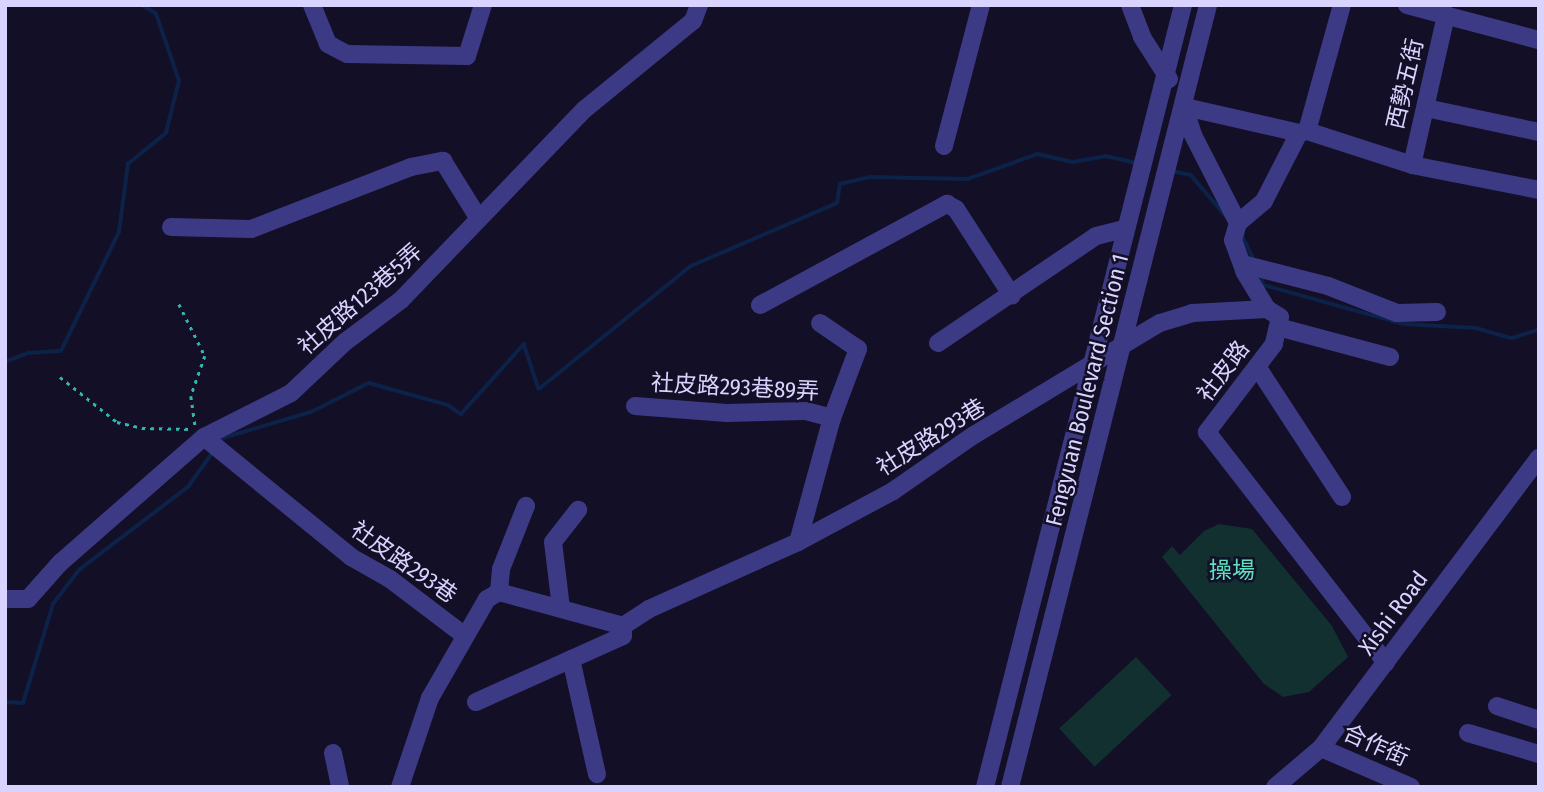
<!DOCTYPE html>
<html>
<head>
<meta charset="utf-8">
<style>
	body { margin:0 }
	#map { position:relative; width:1544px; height:792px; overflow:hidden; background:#130f26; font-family:"Fira Sans Condensed","Noto Sans TC",sans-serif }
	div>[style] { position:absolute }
	.green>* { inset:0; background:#12302f; transform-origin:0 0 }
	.stream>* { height:3.5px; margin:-1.75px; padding:0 1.75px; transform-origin:1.75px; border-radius:1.75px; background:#0c2248 }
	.path>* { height:2.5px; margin-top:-1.25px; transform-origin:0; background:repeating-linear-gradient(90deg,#2fb8b0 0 3.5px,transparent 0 8.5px) }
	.minor>* { height:18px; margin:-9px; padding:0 9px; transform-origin:9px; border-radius:9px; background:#3d3a85 }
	span { translate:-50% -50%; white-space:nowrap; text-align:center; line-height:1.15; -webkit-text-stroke:5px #130f26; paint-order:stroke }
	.street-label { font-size:23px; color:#d9d4ff }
	.park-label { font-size:23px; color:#5fe0c0 }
	.frame { position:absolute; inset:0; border:7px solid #d9d4ff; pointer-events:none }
</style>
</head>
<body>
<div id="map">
	<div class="green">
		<i style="clip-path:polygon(1219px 524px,1252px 529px,1332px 626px,1348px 657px,1309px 692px,1283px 697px,1264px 684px,1162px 557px,1172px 546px,1180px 555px,1204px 531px)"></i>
		<i style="left:1136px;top:657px;width:52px;height:105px;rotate:47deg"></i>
	</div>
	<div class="stream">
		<i style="left:1172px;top:171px;width:19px;rotate:12deg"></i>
		<i style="left:1191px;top:175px;width:54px;rotate:49.5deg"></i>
		<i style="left:1242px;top:235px;width:30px;rotate:64deg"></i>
		<i style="left:1261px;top:276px;width:9px;rotate:72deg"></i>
		<i style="left:1264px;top:285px;width:145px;rotate:15.6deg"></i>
		<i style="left:1404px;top:324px;width:72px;rotate:3.2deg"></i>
		<i style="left:1476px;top:328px;width:37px;rotate:16deg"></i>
		<i style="left:1512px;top:338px;width:28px;rotate:-17deg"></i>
		<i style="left:5px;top:362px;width:26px;rotate:-21deg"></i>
		<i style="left:29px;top:353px;width:32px;rotate:-4deg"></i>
		<i style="left:61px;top:351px;width:132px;rotate:-64deg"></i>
		<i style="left:119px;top:232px;width:69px;rotate:-82.5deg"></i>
		<i style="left:128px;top:164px;width:49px;rotate:-39.2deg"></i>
		<i style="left:166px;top:133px;width:54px;rotate:-76deg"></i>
		<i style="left:179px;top:81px;width:71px;rotate:-108.9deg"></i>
		<i style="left:156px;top:14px;width:17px;rotate:-149deg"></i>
		<i style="left:219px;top:443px;width:6px;rotate:-51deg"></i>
		<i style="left:223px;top:438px;width:92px;rotate:-16.5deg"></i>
		<i style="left:311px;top:412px;width:65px;rotate:-26.6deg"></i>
		<i style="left:369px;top:383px;width:82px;rotate:15.6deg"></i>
		<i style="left:448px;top:405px;width:16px;rotate:35deg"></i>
		<i style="left:461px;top:414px;width:94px;rotate:-48deg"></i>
		<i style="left:524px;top:344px;width:47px;rotate:71.6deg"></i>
		<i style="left:539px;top:389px;width:196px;rotate:-39deg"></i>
		<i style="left:691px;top:266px;width:159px;rotate:-23.3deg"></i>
		<i style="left:837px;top:203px;width:19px;rotate:-81deg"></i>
		<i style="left:840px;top:184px;width:31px;rotate:-13deg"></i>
		<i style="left:870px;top:177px;width:98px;rotate:1.2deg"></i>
		<i style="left:968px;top:179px;width:74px;rotate:-19.7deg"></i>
		<i style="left:1038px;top:154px;width:36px;rotate:13deg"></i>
		<i style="left:1073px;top:162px;width:34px;rotate:-10deg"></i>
		<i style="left:1106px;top:156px;width:32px;rotate:13deg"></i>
		<i style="left:5px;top:702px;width:18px;rotate:3deg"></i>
		<i style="left:23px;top:703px;width:103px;rotate:-73.1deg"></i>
		<i style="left:53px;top:604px;width:43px;rotate:-52.6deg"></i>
		<i style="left:79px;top:570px;width:137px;rotate:-37.3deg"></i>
		<i style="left:188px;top:487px;width:43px;rotate:-54.5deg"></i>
	</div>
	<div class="path">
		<i style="left:179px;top:304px;width:58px;rotate:63.4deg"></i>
		<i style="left:205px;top:356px;width:42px;rotate:109.3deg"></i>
		<i style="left:191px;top:396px;width:29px;rotate:82deg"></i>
		<i style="left:60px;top:377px;width:73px;rotate:38.3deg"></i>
		<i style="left:117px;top:422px;width:26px;rotate:13deg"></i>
		<i style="left:142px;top:428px;width:49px;rotate:1.2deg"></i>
	</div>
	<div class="minor">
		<i style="left:312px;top:5px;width:42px;rotate:67.7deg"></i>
		<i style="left:328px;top:44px;width:21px;rotate:28deg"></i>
		<i style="left:347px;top:54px;width:120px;rotate:1deg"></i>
		<i style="left:467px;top:56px;width:53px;rotate:-72.6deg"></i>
		<i style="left:1130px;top:5px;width:34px;rotate:69deg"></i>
		<i style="left:1142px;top:37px;width:50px;rotate:57.3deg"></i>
		<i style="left:1407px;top:5px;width:137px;rotate:14.9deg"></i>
		<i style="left:1185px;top:107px;width:117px;rotate:12.8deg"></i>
		<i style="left:1299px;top:133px;width:8px;rotate:-14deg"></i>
		<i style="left:1307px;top:131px;width:110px;rotate:17.9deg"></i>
		<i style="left:1412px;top:165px;width:129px;rotate:11.1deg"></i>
		<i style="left:1426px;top:108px;width:116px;rotate:12deg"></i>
		<i style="left:1185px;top:110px;width:26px;rotate:72deg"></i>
		<i style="left:1193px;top:135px;width:99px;rotate:62.9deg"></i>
		<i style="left:1238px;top:223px;width:18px;rotate:106deg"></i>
		<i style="left:1233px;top:240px;width:33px;rotate:70deg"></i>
		<i style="left:1244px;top:271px;width:44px;rotate:58.8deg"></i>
		<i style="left:1267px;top:309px;width:15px;rotate:32deg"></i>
		<i style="left:1280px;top:317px;width:28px;rotate:103deg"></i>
		<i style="left:1274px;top:344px;width:111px;rotate:127.3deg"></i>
		<i style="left:1207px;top:432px;width:292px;rotate:52.2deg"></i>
		<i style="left:1307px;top:131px;width:131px;rotate:-74.5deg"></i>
		<i style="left:944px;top:146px;width:146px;rotate:-75.3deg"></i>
		<i style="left:1412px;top:165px;width:154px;rotate:-77.2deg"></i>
		<i style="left:1238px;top:223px;width:34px;rotate:-40deg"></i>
		<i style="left:1264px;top:201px;width:76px;rotate:-62.8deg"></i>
		<i style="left:171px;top:227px;width:80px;rotate:1.4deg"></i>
		<i style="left:251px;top:229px;width:172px;rotate:-21.2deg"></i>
		<i style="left:411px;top:167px;width:33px;rotate:-11deg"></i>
		<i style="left:443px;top:161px;width:68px;rotate:58.2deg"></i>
		<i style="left:1242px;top:264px;width:89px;rotate:14.3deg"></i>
		<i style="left:1328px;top:286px;width:74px;rotate:21.4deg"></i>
		<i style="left:1397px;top:313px;width:40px;rotate:-1.4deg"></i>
		<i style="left:760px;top:305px;width:213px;rotate:-28.4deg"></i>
		<i style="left:947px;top:204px;width:10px;rotate:29deg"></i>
		<i style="left:956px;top:209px;width:103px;rotate:57.2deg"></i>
		<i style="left:1278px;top:327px;width:116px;rotate:15deg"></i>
		<i style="left:938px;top:343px;width:191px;rotate:-34.1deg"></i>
		<i style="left:1096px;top:236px;width:30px;rotate:-14deg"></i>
		<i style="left:1258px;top:368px;width:154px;rotate:56.9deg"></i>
		<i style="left:635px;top:406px;width:92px;rotate:4.4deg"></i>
		<i style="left:727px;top:413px;width:79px;rotate:-1.5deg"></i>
		<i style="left:806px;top:411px;width:27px;rotate:15deg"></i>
		<i style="left:832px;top:418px;width:74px;rotate:-69.4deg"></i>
		<i style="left:858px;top:349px;width:46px;rotate:-145.6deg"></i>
		<i style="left:204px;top:437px;width:190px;rotate:39.2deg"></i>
		<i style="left:351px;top:557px;width:45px;rotate:29.4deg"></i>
		<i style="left:390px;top:579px;width:94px;rotate:37.2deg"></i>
		<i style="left:798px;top:542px;width:129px;rotate:-74.7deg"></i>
		<i style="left:499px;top:592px;width:23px;rotate:-85deg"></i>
		<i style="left:501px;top:569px;width:68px;rotate:-68.4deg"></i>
		<i style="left:5px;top:599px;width:23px"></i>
		<i style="left:28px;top:599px;width:48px;rotate:-48.4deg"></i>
		<i style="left:60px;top:563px;width:191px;rotate:-41.2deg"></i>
		<i style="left:204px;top:437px;width:97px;rotate:-26.8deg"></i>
		<i style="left:291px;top:393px;width:74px;rotate:-43.4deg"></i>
		<i style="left:345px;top:342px;width:70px;rotate:-36.9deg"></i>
		<i style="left:401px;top:300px;width:265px;rotate:-46.1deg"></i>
		<i style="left:585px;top:109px;width:139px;rotate:-39.2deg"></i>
		<i style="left:693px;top:21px;width:17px;rotate:-69deg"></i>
		<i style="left:561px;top:608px;width:66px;rotate:-96.9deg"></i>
		<i style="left:553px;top:542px;width:41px;rotate:-52deg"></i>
		<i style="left:571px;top:659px;width:118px;rotate:77.3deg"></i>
		<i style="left:476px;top:702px;width:161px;rotate:-24.2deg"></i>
		<i style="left:623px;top:636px;width:10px;rotate:-90deg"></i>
		<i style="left:1497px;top:706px;width:44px;rotate:18.4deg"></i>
		<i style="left:1468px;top:733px;width:74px;rotate:16.5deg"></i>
		<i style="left:1321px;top:748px;width:98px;rotate:23.4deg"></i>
		<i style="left:333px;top:753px;width:35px;rotate:78deg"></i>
		<i style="left:400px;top:787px;width:94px;rotate:-71.4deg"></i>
		<i style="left:430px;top:698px;width:114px;rotate:-60.1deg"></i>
		<i style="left:487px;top:599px;width:14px;rotate:-30deg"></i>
		<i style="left:499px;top:592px;width:129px;rotate:15.3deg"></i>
		<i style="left:623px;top:626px;width:31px;rotate:-33deg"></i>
		<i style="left:649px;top:609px;width:163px;rotate:-24.2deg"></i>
		<i style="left:798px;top:542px;width:108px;rotate:-28.2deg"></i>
		<i style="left:893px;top:491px;width:98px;rotate:-34.7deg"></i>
		<i style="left:974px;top:435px;width:217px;rotate:-31.1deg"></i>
		<i style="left:1160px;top:323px;width:34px;rotate:-17deg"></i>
		<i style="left:1192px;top:313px;width:75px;rotate:-3.1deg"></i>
		<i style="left:985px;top:787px;width:807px;rotate:-75.79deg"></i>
		<i style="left:1010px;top:787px;width:807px;rotate:-75.79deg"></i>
		<i style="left:1275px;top:787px;width:60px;rotate:-40.3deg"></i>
		<i style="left:1321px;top:748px;width:363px;rotate:-53.1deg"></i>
	</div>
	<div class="street-label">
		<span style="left:1405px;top:84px;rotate:-77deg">西勢五街</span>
		<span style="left:360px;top:299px;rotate:-41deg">社皮路123巷5弄</span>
		<span style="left:1223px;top:371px;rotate:-53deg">社皮路</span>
		<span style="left:735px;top:387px;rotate:3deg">社皮路293巷89弄</span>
		<span style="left:1087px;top:390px;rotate:-76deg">Fengyuan Boulevard Section 1</span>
		<span style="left:931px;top:437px;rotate:-32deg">社皮路293巷</span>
		<span style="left:404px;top:562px;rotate:35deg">社皮路293巷</span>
		<span style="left:1393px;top:613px;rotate:-53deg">Xishi Road</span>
		<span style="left:1376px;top:745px;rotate:24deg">合作街</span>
	</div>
	<div class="park-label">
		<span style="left:1232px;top:570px">操場</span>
	</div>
	<div class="frame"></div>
</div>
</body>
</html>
